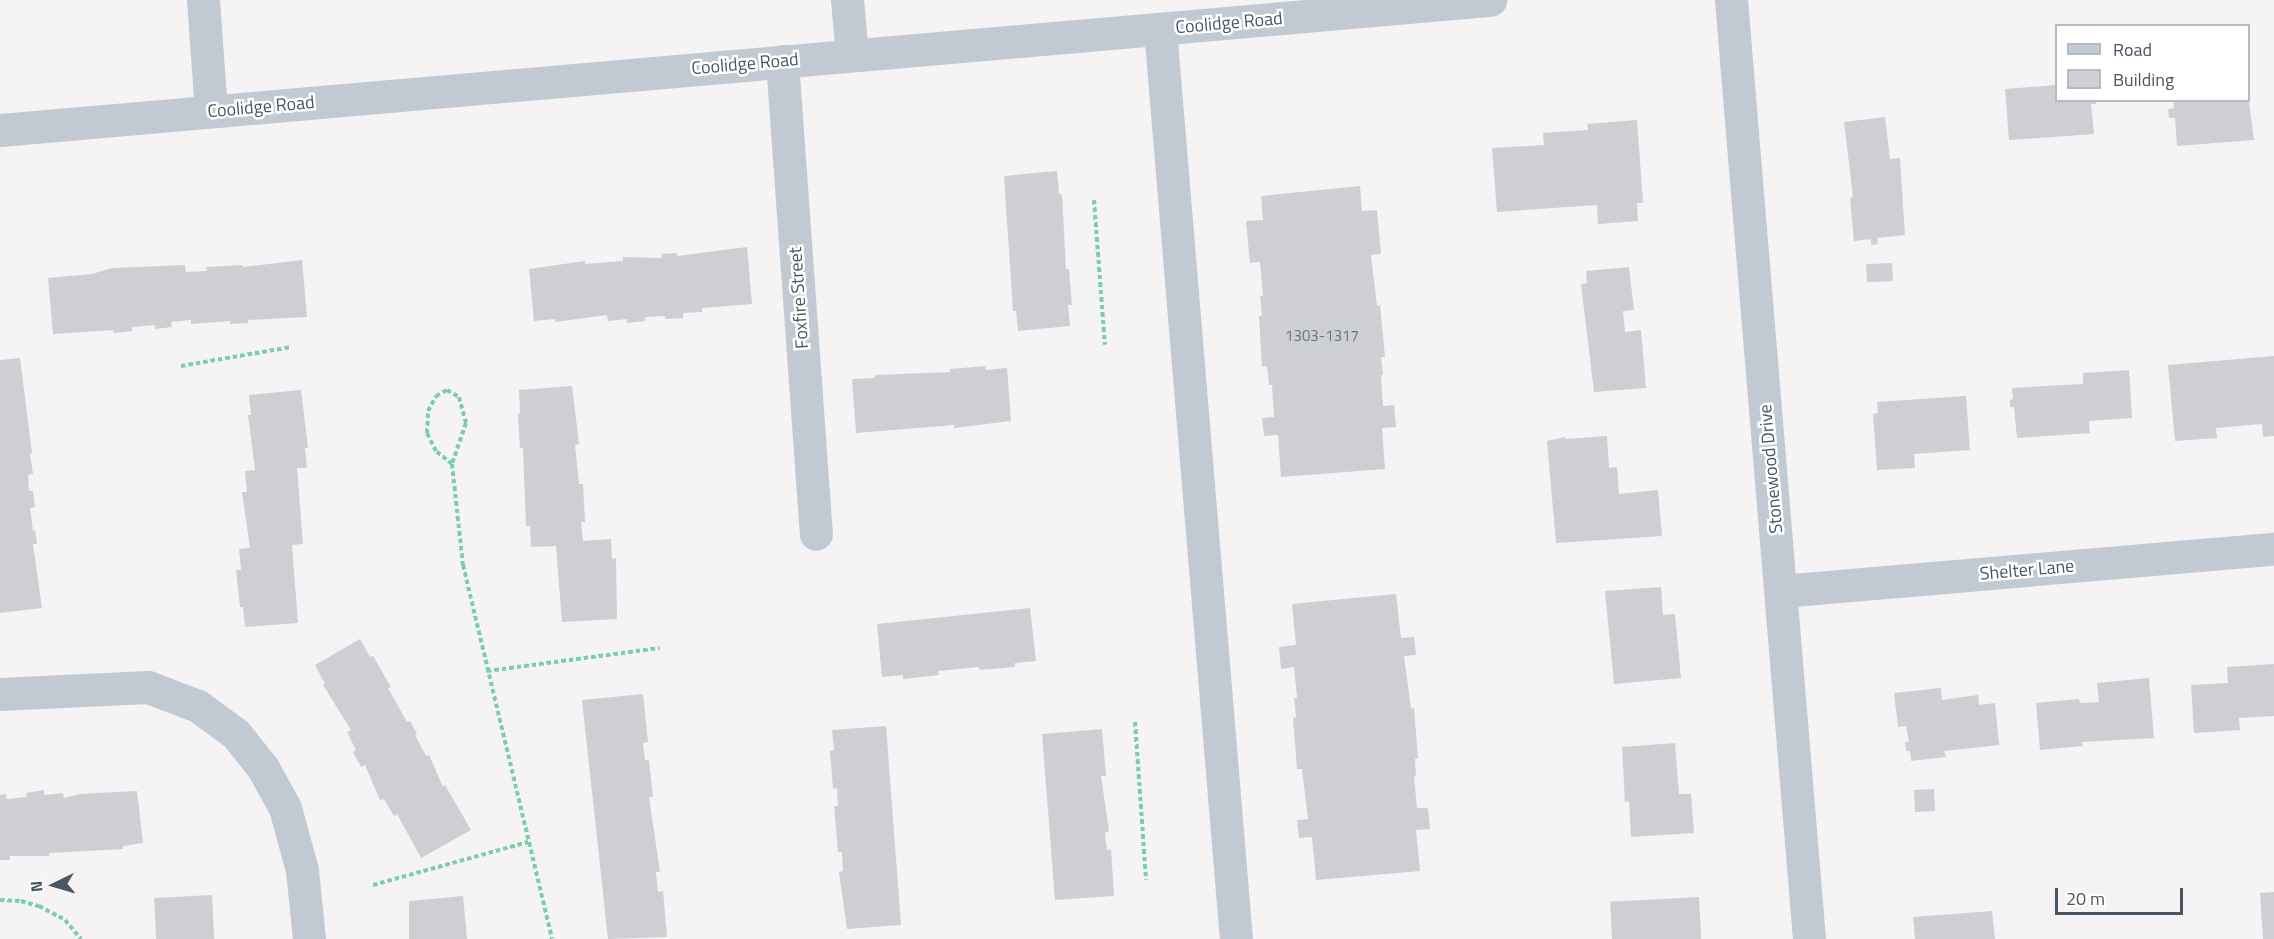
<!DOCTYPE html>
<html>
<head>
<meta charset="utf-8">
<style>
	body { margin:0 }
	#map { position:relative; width:2274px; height:939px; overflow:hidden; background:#f5f3f3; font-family:"Titillium Web",sans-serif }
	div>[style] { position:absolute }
	.building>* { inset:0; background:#cdcfd5; transform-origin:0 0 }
	.path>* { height:4px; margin-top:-2px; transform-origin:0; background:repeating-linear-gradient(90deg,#7ad0a6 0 4.5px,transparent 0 7.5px) }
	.minor>* { height:33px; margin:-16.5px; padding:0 16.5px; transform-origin:16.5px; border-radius:16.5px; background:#c1cad2 }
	span { translate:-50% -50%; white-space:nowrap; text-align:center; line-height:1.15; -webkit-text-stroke:5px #fff; paint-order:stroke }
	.number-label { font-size:15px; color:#6b747e }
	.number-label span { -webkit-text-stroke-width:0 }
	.street-label { font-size:18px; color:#4a5661 }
	.legend { position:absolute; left:2055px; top:24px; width:195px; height:78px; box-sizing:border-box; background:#fff; border:2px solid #b7bbc0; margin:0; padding:8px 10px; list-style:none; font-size:18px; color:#4a5661 }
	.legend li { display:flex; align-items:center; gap:12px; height:30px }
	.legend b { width:30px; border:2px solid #b7bbc0 }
	.north { position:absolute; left:24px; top:855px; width:60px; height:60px; -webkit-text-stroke:4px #fff; paint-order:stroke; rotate:265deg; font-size:16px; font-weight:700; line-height:24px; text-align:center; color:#4a5661 }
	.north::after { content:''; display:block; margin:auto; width:21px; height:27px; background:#4a5661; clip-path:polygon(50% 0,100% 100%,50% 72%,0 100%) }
	.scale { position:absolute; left:2055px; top:888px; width:128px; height:27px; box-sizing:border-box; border:3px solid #4a5661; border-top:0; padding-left:8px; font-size:18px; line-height:21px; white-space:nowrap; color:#4a5661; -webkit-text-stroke:4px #fff; paint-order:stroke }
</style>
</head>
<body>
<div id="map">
	<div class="building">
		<i style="clip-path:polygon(2056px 85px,2056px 100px,2095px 100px,2096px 104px,2091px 104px,2094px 134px,2009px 140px,2005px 89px)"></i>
		<i style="clip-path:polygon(2248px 94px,2254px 140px,2177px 146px,2175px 118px,2169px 118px,2168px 109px,2174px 108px,2173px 100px,2248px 100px)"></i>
		<i style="clip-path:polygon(1885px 117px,1890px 159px,1900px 158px,1905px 235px,1877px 238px,1878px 244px,1871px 245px,1871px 239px,1854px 241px,1850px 198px,1853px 197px,1844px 122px)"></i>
		<i style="clip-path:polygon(1637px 120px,1643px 203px,1637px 203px,1638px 221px,1598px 224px,1597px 205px,1497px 212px,1492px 148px,1544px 145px,1543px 133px,1588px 130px,1587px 124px)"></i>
		<i style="clip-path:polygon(1057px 171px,1059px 194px,1062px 194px,1066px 269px,1069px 269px,1072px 305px,1068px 305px,1070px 326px,1018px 331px,1016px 311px,1013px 311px,1004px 176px)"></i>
		<i style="clip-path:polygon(1360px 186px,1362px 211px,1377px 210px,1381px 254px,1371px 255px,1377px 306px,1380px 305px,1385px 357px,1381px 357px,1383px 375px,1381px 375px,1383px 406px,1394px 405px,1396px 427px,1382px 428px,1385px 469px,1281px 477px,1278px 435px,1264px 436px,1262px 418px,1274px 417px,1272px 385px,1269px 385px,1267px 366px,1262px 367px,1259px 316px,1262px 315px,1260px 296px,1263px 296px,1260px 262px,1250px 263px,1246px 221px,1263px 220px,1261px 196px)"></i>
		<i style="clip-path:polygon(747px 247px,752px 304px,702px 308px,702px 312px,683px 313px,683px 318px,665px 319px,665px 316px,645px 317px,645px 321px,627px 323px,627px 319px,608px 321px,607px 315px,555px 322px,555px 319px,534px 321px,529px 269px,585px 261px,585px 264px,623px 261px,623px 257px,662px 258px,662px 254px,677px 253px,677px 256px)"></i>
		<i style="clip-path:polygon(302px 260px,307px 317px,248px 320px,248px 323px,230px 324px,230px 321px,191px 324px,191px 320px,171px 322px,172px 327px,155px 329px,155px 325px,132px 327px,132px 331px,114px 333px,113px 330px,53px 334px,48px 278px,92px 274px,112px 268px,185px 265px,186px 272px,207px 271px,206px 267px,242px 265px,243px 267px)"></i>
		<i style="left:1892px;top:263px;width:18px;height:26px;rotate:87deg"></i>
		<i style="clip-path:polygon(1629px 267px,1634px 310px,1623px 311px,1625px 332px,1641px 330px,1646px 388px,1594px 392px,1581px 284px,1587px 283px,1586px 271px)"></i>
		<i style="clip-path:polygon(2274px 356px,2274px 436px,2263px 437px,2262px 424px,2216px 428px,2217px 438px,2175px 441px,2168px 365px)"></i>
		<i style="clip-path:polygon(20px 358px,32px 453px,30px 454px,33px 474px,28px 475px,29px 491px,33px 491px,35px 507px,30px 508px,33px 531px,35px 530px,37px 544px,33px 544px,42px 608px,0 613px,0 360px)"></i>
		<i style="clip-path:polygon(986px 366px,985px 370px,1007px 368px,1011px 421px,954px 428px,954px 425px,856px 433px,852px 379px,875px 378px,875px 375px,950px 372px,950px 369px)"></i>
		<i style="clip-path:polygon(2129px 370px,2132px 418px,2089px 421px,2090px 433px,2017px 438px,2014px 407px,2010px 407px,2010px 400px,2013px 399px,2012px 388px,2083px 384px,2083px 373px)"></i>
		<i style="clip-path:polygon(572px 386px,579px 444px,575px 445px,579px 484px,583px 484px,585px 522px,581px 522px,583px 541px,611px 539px,612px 559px,616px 558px,617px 619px,562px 622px,556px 546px,531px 547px,530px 526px,526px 526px,523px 448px,520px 448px,518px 414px,520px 413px,519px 390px)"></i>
		<i style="clip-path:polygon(301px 390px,308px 448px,305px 448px,307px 468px,297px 468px,303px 544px,292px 545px,298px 623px,245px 627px,243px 607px,240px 607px,236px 570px,241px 570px,239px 549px,250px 548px,242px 492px,247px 492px,245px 471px,255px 470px,248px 415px,251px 415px,249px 395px)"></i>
		<i style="clip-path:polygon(1966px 396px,1970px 450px,1914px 454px,1915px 468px,1877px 470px,1873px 414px,1878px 413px,1877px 402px)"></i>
		<i style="clip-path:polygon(1607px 436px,1609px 468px,1617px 467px,1619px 494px,1658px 490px,1662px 536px,1556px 543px,1547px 441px,1565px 437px,1565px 439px)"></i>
		<i style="clip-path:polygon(1661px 587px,1663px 615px,1675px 614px,1681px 678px,1614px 684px,1605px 591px)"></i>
		<i style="clip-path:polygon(1396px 594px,1401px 638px,1414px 637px,1416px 655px,1404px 656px,1411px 709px,1414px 708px,1418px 758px,1415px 759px,1416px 776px,1414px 777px,1417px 808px,1428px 808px,1430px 829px,1416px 830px,1420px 871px,1316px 880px,1312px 837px,1299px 838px,1297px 820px,1308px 819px,1302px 769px,1297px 769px,1293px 718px,1296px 717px,1294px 698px,1297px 698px,1294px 667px,1281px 669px,1279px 647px,1296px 645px,1292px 604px)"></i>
		<i style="clip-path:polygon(1030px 608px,1036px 661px,1015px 663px,1015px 667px,979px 670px,979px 667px,938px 671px,939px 675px,903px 679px,903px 675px,882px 677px,877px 624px)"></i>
		<i style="clip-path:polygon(360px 639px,370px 657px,373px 656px,391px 687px,388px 688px,407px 722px,410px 721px,417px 734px,415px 735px,426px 756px,429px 755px,443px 787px,445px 785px,471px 830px,421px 858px,397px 814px,394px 816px,384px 799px,380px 800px,365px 765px,361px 767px,353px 752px,356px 750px,347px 732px,351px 730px,323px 685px,325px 684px,315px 665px)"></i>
		<i style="clip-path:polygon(2274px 664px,2274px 716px,2239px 718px,2240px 730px,2194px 733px,2191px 685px,2228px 683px,2227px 667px)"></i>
		<i style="clip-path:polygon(2149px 678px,2154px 738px,2082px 742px,2083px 746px,2040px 750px,2036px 703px,2079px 699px,2080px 703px,2099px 702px,2097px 683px)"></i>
		<i style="clip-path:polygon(1941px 688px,1942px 700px,1978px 695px,1979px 705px,1995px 703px,1999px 745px,1944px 751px,1946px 757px,1911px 761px,1910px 751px,1906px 751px,1905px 742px,1909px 742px,1906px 726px,1898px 727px,1894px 693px)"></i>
		<i style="clip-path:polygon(643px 694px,648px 742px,643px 743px,645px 760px,649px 760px,653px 797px,649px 797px,660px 872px,656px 872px,658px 892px,663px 891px,667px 937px,608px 939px,582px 700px)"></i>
		<i style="clip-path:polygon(886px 726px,901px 925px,847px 929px,839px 872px,843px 871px,842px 852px,838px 852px,834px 806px,838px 806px,837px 788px,833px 789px,830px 751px,834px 750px,832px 730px)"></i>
		<i style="clip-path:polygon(1102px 729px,1106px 776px,1101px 776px,1109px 831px,1105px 833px,1107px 850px,1111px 849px,1114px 896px,1055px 900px,1042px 734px)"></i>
		<i style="clip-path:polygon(1675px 743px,1679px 794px,1691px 794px,1694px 833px,1631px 837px,1629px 801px,1625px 802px,1622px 747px)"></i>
		<i style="left:1934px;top:789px;width:22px;height:20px;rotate:87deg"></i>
		<i style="clip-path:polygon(44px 790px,44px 795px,63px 793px,64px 798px,80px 794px,137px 791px,143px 843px,123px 846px,123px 849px,49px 853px,49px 856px,10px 856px,10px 860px,0 860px,0 795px,6px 794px,6px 799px,27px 797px,26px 793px)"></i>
		<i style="clip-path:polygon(2274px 892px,2274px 939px,2263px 939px,2260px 893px)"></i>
		<i style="left:212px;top:895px;width:44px;height:58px;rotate:87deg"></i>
		<i style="clip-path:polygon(463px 896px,467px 939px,409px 939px,409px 901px)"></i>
		<i style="left:1699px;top:897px;width:42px;height:89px;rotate:87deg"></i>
		<i style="clip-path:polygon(1992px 911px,1995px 939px,1915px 939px,1913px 917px)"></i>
	</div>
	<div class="path">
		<i style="left:1094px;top:200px;width:145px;rotate:85.7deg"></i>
		<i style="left:181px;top:366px;width:112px;rotate:-9.8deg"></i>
		<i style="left:452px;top:464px;width:21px;rotate:-141deg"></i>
		<i style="left:436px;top:451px;width:20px;rotate:-117deg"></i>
		<i style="left:427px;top:433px;width:22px;rotate:-87deg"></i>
		<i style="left:428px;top:411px;width:17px;rotate:-62deg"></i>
		<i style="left:436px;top:396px;width:13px;rotate:-29deg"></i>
		<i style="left:447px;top:390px;width:14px;rotate:30deg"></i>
		<i style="left:459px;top:397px;width:27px;rotate:75deg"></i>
		<i style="left:466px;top:423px;width:43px;rotate:108.9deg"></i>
		<i style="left:452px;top:464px;width:102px;rotate:83.8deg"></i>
		<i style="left:463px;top:565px;width:384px;rotate:76.6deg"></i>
		<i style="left:487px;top:671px;width:174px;rotate:-7.6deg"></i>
		<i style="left:1135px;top:722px;width:158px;rotate:86deg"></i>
		<i style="left:373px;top:885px;width:161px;rotate:-15.5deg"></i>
		<i style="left:0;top:900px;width:21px;rotate:3deg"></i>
		<i style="left:21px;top:901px;width:19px;rotate:16deg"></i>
		<i style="left:39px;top:906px;width:30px;rotate:28deg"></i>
		<i style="left:65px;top:920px;width:25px;rotate:50deg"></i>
	</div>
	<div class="minor">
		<i style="left:203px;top:0;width:111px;rotate:85.9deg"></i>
		<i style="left:847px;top:0;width:55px;rotate:84.8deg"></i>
		<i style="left:1731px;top:0;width:942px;rotate:85.25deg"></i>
		<i style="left:1160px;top:29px;width:913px;rotate:85.23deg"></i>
		<i style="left:782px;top:61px;width:474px;rotate:85.9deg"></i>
		<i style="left:0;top:130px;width:1496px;rotate:-4.99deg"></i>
		<i style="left:1781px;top:591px;width:495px;rotate:-4.9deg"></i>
		<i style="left:0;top:694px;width:148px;rotate:-2.7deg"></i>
		<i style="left:148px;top:687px;width:53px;rotate:20.8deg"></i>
		<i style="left:198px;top:706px;width:47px;rotate:36.4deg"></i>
		<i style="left:236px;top:734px;width:43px;rotate:51.5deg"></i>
		<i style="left:263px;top:768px;width:46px;rotate:61.2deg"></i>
		<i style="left:285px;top:808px;width:64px;rotate:74.7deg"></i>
		<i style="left:302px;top:870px;width:69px;rotate:84.2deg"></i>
	</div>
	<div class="number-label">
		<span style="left:1322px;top:336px">1303-1317</span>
	</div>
	<div class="street-label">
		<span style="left:1229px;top:23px;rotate:-5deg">Coolidge Road</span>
		<span style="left:745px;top:64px;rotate:-5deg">Coolidge Road</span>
		<span style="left:261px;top:107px;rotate:-5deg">Coolidge Road</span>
		<span style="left:799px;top:298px;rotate:-94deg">Foxfire Street</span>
		<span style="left:1771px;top:469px;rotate:-95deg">Stonewood Drive</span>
		<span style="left:2027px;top:570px;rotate:-5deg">Shelter Lane</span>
	</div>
	<ul class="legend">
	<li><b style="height:8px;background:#c1cad2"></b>Road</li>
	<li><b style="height:16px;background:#cdcfd5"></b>Building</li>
	</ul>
	<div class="north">N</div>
	<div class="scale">20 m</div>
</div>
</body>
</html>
